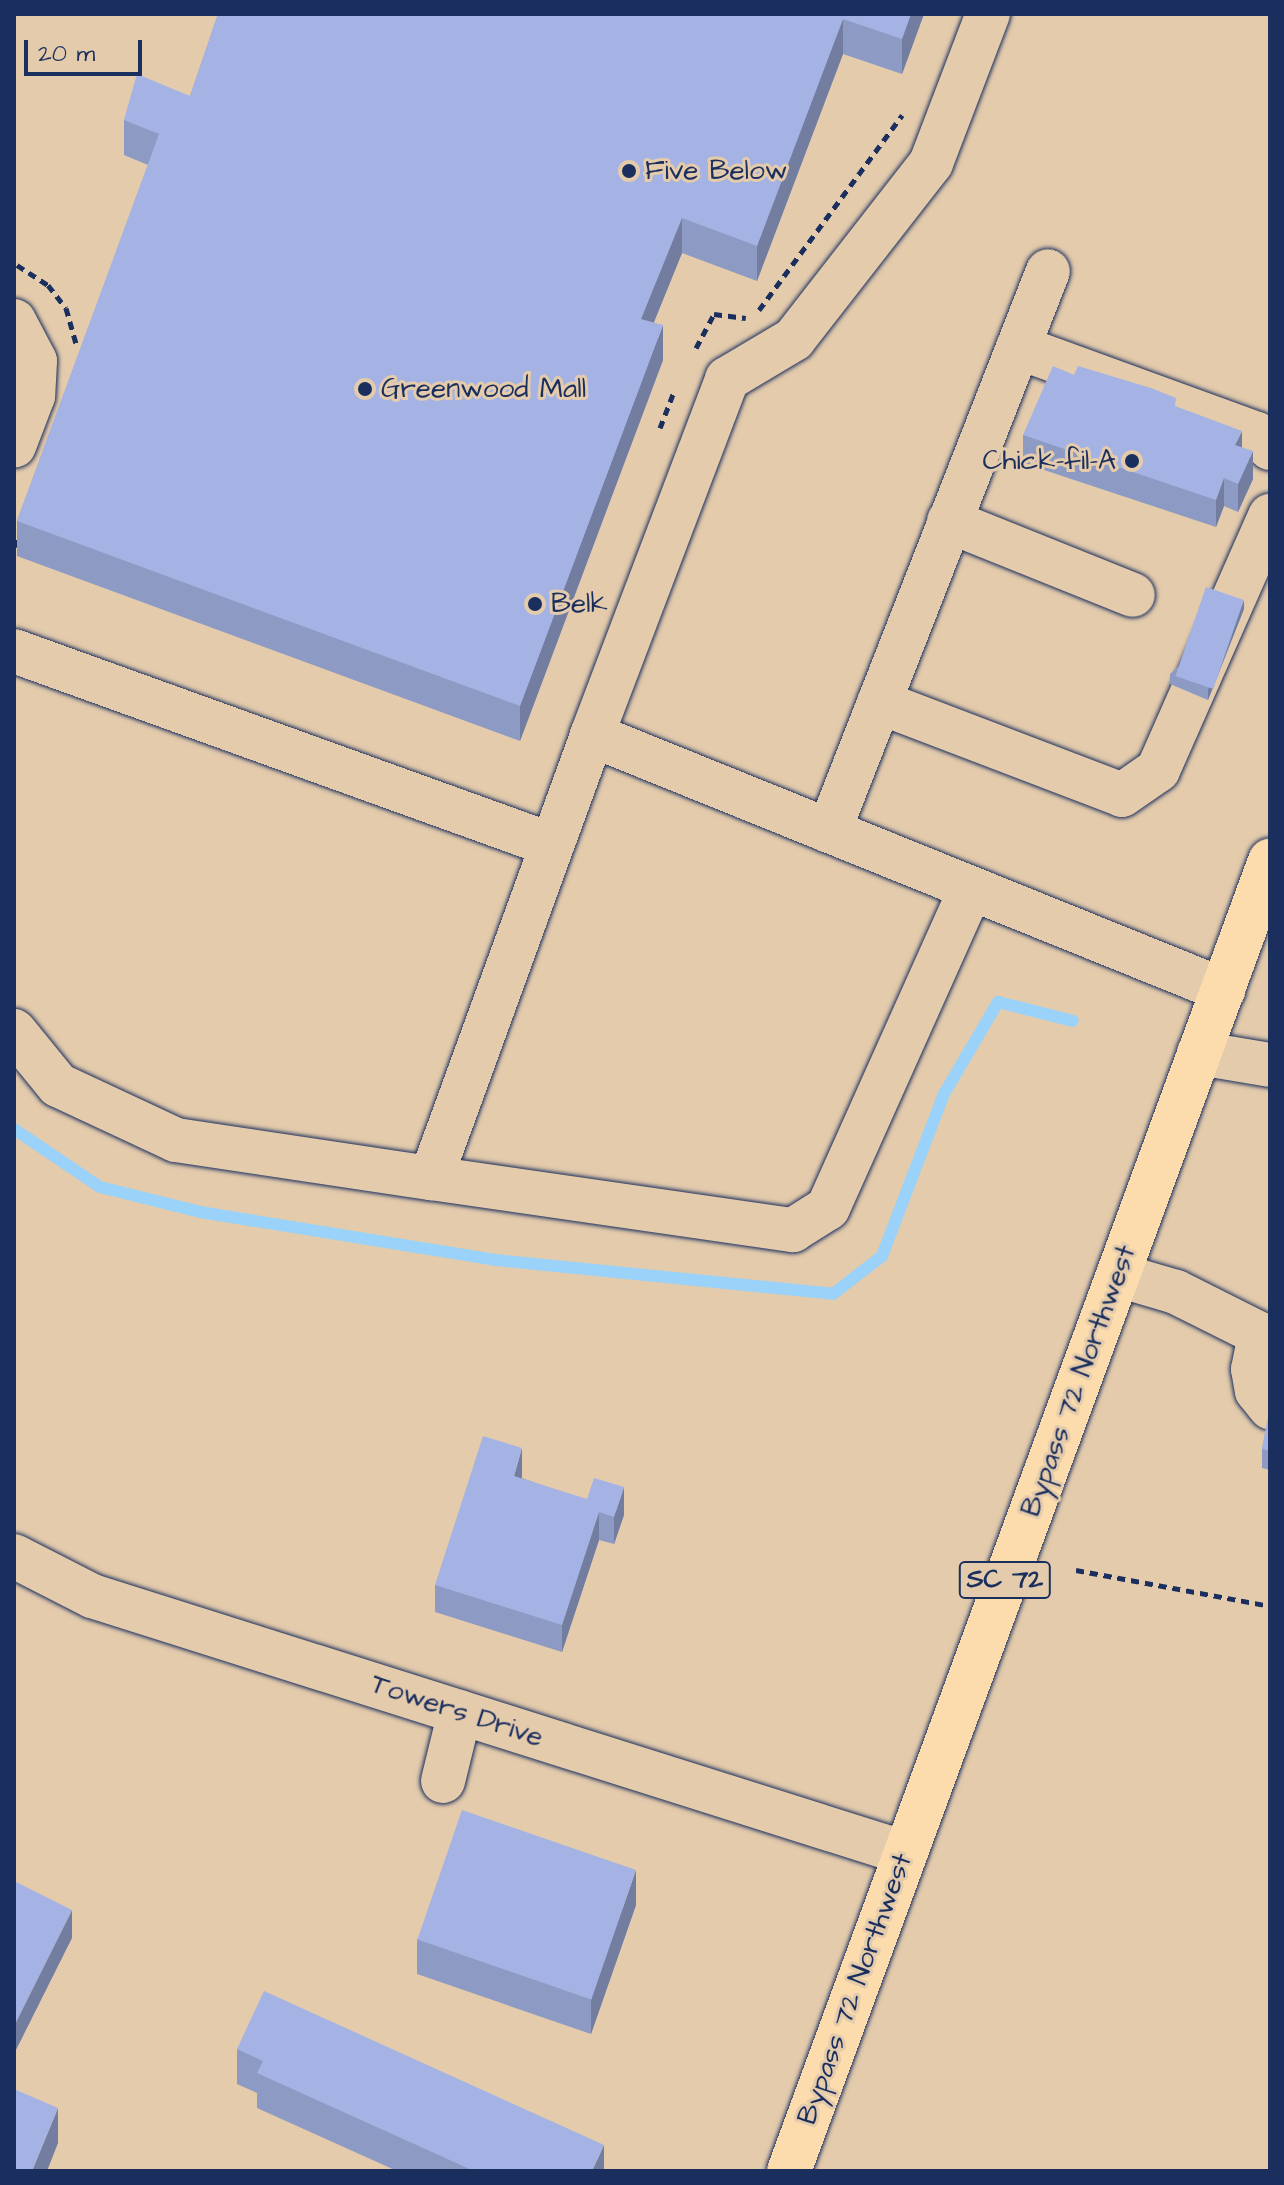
<!DOCTYPE html>
<html>
<head>
<meta charset="utf-8">
<style>
	body { margin:0 }
	#map { position:relative; width:1284px; height:2185px; overflow:hidden; background:#e4cbac; font-family:"Architects Daughter",sans-serif }
	div>[style] { position:absolute }
	.stream>* { height:12px; margin:-6px; padding:0 6px; transform-origin:6px; border-radius:6px; background:#9ad2f9 }
	.path>* { height:5px; margin-top:-2.5px; transform-origin:0; background:repeating-linear-gradient(90deg,#1b2f5e 0 8px,transparent 0 14px) }
	.roads { filter:drop-shadow(0 0 2px #1b2f5e) drop-shadow(0 0 2px #1b2f5e) }
	.minor>* { height:44px; margin:-22px; padding:0 22px; transform-origin:22px; border-radius:22px; background:#e4cbac }
	.highway>* { height:44px; margin:-22px; padding:0 22px; transform-origin:22px; border-radius:22px; background:#fcdcac }
	.wall>* { inset:0; background:#8d9ac3 }
	.shaded-wall>* { inset:0; background:#737d9f }
	.building>* { inset:0; background:#a4b3e3; transform-origin:0 0 }
	.dots>* { width:22px; height:22px; translate:-50% -50%; box-sizing:border-box; border:4px solid #e4cbac; border-radius:50% }
	span { translate:-50% -50%; white-space:nowrap; text-align:center; line-height:1.15; -webkit-text-stroke:6px #e4cbac; paint-order:stroke }
	.shield-label span { padding:2px 6px; background:#e4cbac; border:2px solid; border-radius:6px; -webkit-text-stroke-width:0 }
	.shield-label { font-size:26px; color:#1b2f5e; font-weight:700 }
	.poi-label { font-size:28px; color:#1b2f5e }
	.left { translate:0 -50%; text-align:left }
	.right { translate:-100% -50%; text-align:right }
	.street-label { font-size:28px; color:#1b2f5e }
	.frame { position:absolute; inset:0; border:16px solid #1b2f5e; pointer-events:none }
	.scale { position:absolute; left:24px; top:40px; width:118px; height:36px; box-sizing:border-box; border:4px solid #1b2f5e; border-top:0; padding-left:10px; font-size:24px; line-height:28px; white-space:nowrap; color:#1b2f5e; -webkit-text-stroke:6px #e4cbac; paint-order:stroke }
</style>
</head>
<body>
<div id="map">
	<div class="stream">
		<i style="left:14px;top:1129px;width:104px;rotate:34deg"></i>
		<i style="left:100px;top:1187px;width:103px;rotate:14deg"></i>
		<i style="left:200px;top:1212px;width:299px;rotate:9.2deg"></i>
		<i style="left:495px;top:1260px;width:340px;rotate:5.7deg"></i>
		<i style="left:833px;top:1294px;width:62px;rotate:-37.8deg"></i>
		<i style="left:882px;top:1256px;width:173px;rotate:-69.1deg"></i>
		<i style="left:944px;top:1094px;width:107px;rotate:-59.6deg"></i>
		<i style="left:998px;top:1002px;width:77px;rotate:14.2deg"></i>
	</div>
	<div class="path">
		<i style="left:17px;top:265px;width:37px;rotate:33deg"></i>
		<i style="left:48px;top:285px;width:29px;rotate:52deg"></i>
		<i style="left:66px;top:308px;width:41px;rotate:74.2deg"></i>
		<i style="left:759px;top:310px;width:242px;rotate:-53.7deg"></i>
		<i style="left:696px;top:348px;width:38px;rotate:-62deg"></i>
		<i style="left:714px;top:314px;width:32px;rotate:7deg"></i>
		<i style="left:660px;top:428px;width:39px;rotate:-69deg"></i>
		<i style="left:14px;top:547px;width:14px;rotate:-69deg"></i>
		<i style="left:1076px;top:1570px;width:197px;rotate:10.5deg"></i>
	</div>
	<div class="roads">
		<div class="minor">
			<i style="left:14px;top:321px;width:45px;rotate:62.3deg"></i>
			<i style="left:35px;top:361px;width:35px;rotate:93deg"></i>
			<i style="left:33px;top:396px;width:53px;rotate:110.8deg"></i>
			<i style="left:1018px;top:347px;width:254px;rotate:20deg"></i>
			<i style="left:1257px;top:434px;width:19px;rotate:47deg"></i>
			<i style="left:949px;top:521px;width:198px;rotate:21.9deg"></i>
			<i style="left:14px;top:651px;width:572px;rotate:19.83deg"></i>
			<i style="left:879px;top:702px;width:260px;rotate:20.9deg"></i>
			<i style="left:1122px;top:795px;width:44px;rotate:-34.8deg"></i>
			<i style="left:1158px;top:770px;width:278px;rotate:-66.2deg"></i>
			<i style="left:592px;top:735px;width:381px;rotate:-69.2deg"></i>
			<i style="left:727px;top:379px;width:78px;rotate:-30.8deg"></i>
			<i style="left:794px;top:339px;width:223px;rotate:-52.1deg"></i>
			<i style="left:931px;top:163px;width:160px;rotate:-69.1deg"></i>
			<i style="left:829px;top:831px;width:601px;rotate:-68.64deg"></i>
			<i style="left:14px;top:1031px;width:70px;rotate:50.8deg"></i>
			<i style="left:58px;top:1085px;width:130px;rotate:25deg"></i>
			<i style="left:176px;top:1140px;width:258px;rotate:8.5deg"></i>
			<i style="left:431px;top:1178px;width:471px;rotate:-70deg"></i>
			<i style="left:592px;top:735px;width:681px;rotate:22deg"></i>
			<i style="left:1199px;top:1053px;width:72px;rotate:9.6deg"></i>
			<i style="left:431px;top:1178px;width:366px;rotate:8.2deg"></i>
			<i style="left:793px;top:1230px;width:41px;rotate:-32.2deg"></i>
			<i style="left:828px;top:1208px;width:350px;rotate:-65.9deg"></i>
			<i style="left:1118px;top:1275px;width:60px;rotate:16.3deg"></i>
			<i style="left:1176px;top:1292px;width:94px;rotate:26.6deg"></i>
			<i style="left:1260px;top:1334px;width:36px;rotate:101deg"></i>
			<i style="left:1253px;top:1369px;width:22px;rotate:80deg"></i>
			<i style="left:1257px;top:1391px;width:21px;rotate:51deg"></i>
			<i style="left:14px;top:1556px;width:88px;rotate:27.1deg"></i>
			<i style="left:92px;top:1596px;width:853px;rotate:17.54deg"></i>
			<i style="left:443px;top:1781px;width:71px;rotate:-76.2deg"></i>
		</div>
		<div class="highway">
			<i style="left:789px;top:2171px;width:1396px;rotate:-69.84deg"></i>
		</div>
	</div>
	<div class="wall">
		<i style="clip-path:polygon(218px 14px,924px 14px,902px 74px,843px 54px,757px 281px,682px 253px,654px 322px,663px 360px,520px 741px,17px 556px,17px 521px,148px 165px,124px 155px,124px 120px,190px 96px)"></i>
		<i style="clip-path:polygon(1074px 375px,1176px 407px,1242px 447px,1253px 479px,1238px 512px,1224px 506px,1216px 527px,1023px 463px,1023px 435px)"></i>
		<i style="clip-path:polygon(1244px 609px,1208px 700px,1170px 684px,1170px 674px)"></i>
		<i style="clip-path:polygon(1270px 1411px,1270px 1470px,1262px 1468px,1262px 1449px)"></i>
		<i style="clip-path:polygon(522px 1476px,522px 1478px,624px 1515px,614px 1544px,599px 1540px,562px 1652px,435px 1612px,435px 1585px)"></i>
		<i style="clip-path:polygon(636px 1905px,591px 2034px,417px 1974px,417px 1939px)"></i>
		<i style="clip-path:polygon(237px 2049px,604px 2171px,397px 2171px,257px 2108px,257px 2093px,237px 2084px)"></i>
	</div>
	<div class="shaded-wall">
		<i style="clip-path:polygon(911px 14px,924px 14px,902px 74px,902px 39px)"></i>
		<i style="clip-path:polygon(843px 19px,843px 54px,757px 281px,757px 246px)"></i>
		<i style="clip-path:polygon(682px 218px,682px 253px,641px 354px,641px 319px)"></i>
		<i style="clip-path:polygon(663px 325px,663px 360px,520px 741px,520px 706px)"></i>
		<i style="clip-path:polygon(1242px 431px,1242px 459px,1235px 445px)"></i>
		<i style="clip-path:polygon(1253px 451px,1253px 479px,1238px 512px,1238px 484px)"></i>
		<i style="clip-path:polygon(1224px 478px,1224px 506px,1216px 527px,1216px 500px)"></i>
		<i style="clip-path:polygon(1244px 600px,1244px 609px,1208px 700px,1208px 690px)"></i>
		<i style="clip-path:polygon(522px 1448px,522px 1476px,514px 1503px,514px 1476px)"></i>
		<i style="clip-path:polygon(624px 1487px,624px 1515px,614px 1544px,614px 1517px)"></i>
		<i style="clip-path:polygon(599px 1512px,599px 1540px,562px 1652px,562px 1625px)"></i>
		<i style="clip-path:polygon(636px 1870px,636px 1905px,591px 2034px,591px 1999px)"></i>
		<i style="clip-path:polygon(72px 1910px,72px 1938px,14px 2054px,14px 2026px)"></i>
		<i style="clip-path:polygon(58px 2108px,58px 2143px,47px 2171px,32px 2171px)"></i>
		<i style="clip-path:polygon(604px 2145px,604px 2171px,592px 2171px)"></i>
	</div>
	<div class="building">
		<i style="clip-path:polygon(218px 14px,911px 14px,902px 39px,843px 19px,757px 246px,682px 218px,641px 319px,663px 325px,520px 706px,17px 521px,159px 134px,124px 120px,137px 74px,190px 96px)"></i>
		<i style="clip-path:polygon(1053px 366px,1074px 375px,1078px 366px,1151px 388px,1176px 398px,1175px 406px,1242px 431px,1235px 445px,1253px 451px,1238px 484px,1224px 478px,1216px 500px,1023px 435px)"></i>
		<i style="left:1206px;top:587px;width:40px;height:94px;rotate:19deg"></i>
		<i style="clip-path:polygon(1269px 1411px,1270px 1411px,1270px 1451px,1262px 1449px)"></i>
		<i style="clip-path:polygon(483px 1436px,522px 1448px,514px 1476px,587px 1499px,594px 1478px,624px 1487px,614px 1517px,599px 1512px,562px 1625px,435px 1585px)"></i>
		<i style="left:462px;top:1810px;width:184px;height:137px;rotate:19deg"></i>
		<i style="clip-path:polygon(14px 1881px,72px 1910px,14px 2026px)"></i>
		<i style="clip-path:polygon(264px 1991px,604px 2145px,592px 2171px,474px 2171px,257px 2073px,263px 2061px,237px 2049px)"></i>
		<i style="clip-path:polygon(14px 2089px,58px 2108px,32px 2171px,14px 2171px)"></i>
	</div>
	<div class="dots">
		<i style="left:629px;top:171px;background:#1b2f5e"></i>
		<i style="left:365px;top:389px;background:#1b2f5e"></i>
		<i style="left:1132px;top:461px;background:#1b2f5e"></i>
		<i style="left:535px;top:604px;background:#1b2f5e"></i>
	</div>
	<div class="shield-label">
		<span style="left:1005px;top:1580px">SC 72</span>
	</div>
	<div class="poi-label">
		<span class="left" style="left:645px;top:171px">Five Below</span>
		<span class="left" style="left:381px;top:389px">Greenwood Mall</span>
		<span class="right" style="left:1116px;top:461px">Chick-fil-A</span>
		<span class="left" style="left:551px;top:604px">Belk</span>
	</div>
	<div class="street-label">
		<span style="left:1079px;top:1381px;rotate:-70deg">Bypass 72 Northwest</span>
		<span style="left:457px;top:1711px;rotate:18deg">Towers Drive</span>
		<span style="left:855px;top:1989px;rotate:-70deg">Bypass 72 Northwest</span>
	</div>
	<div class="frame"></div>
	<div class="scale">20 m</div>
</div>
</body>
</html>
